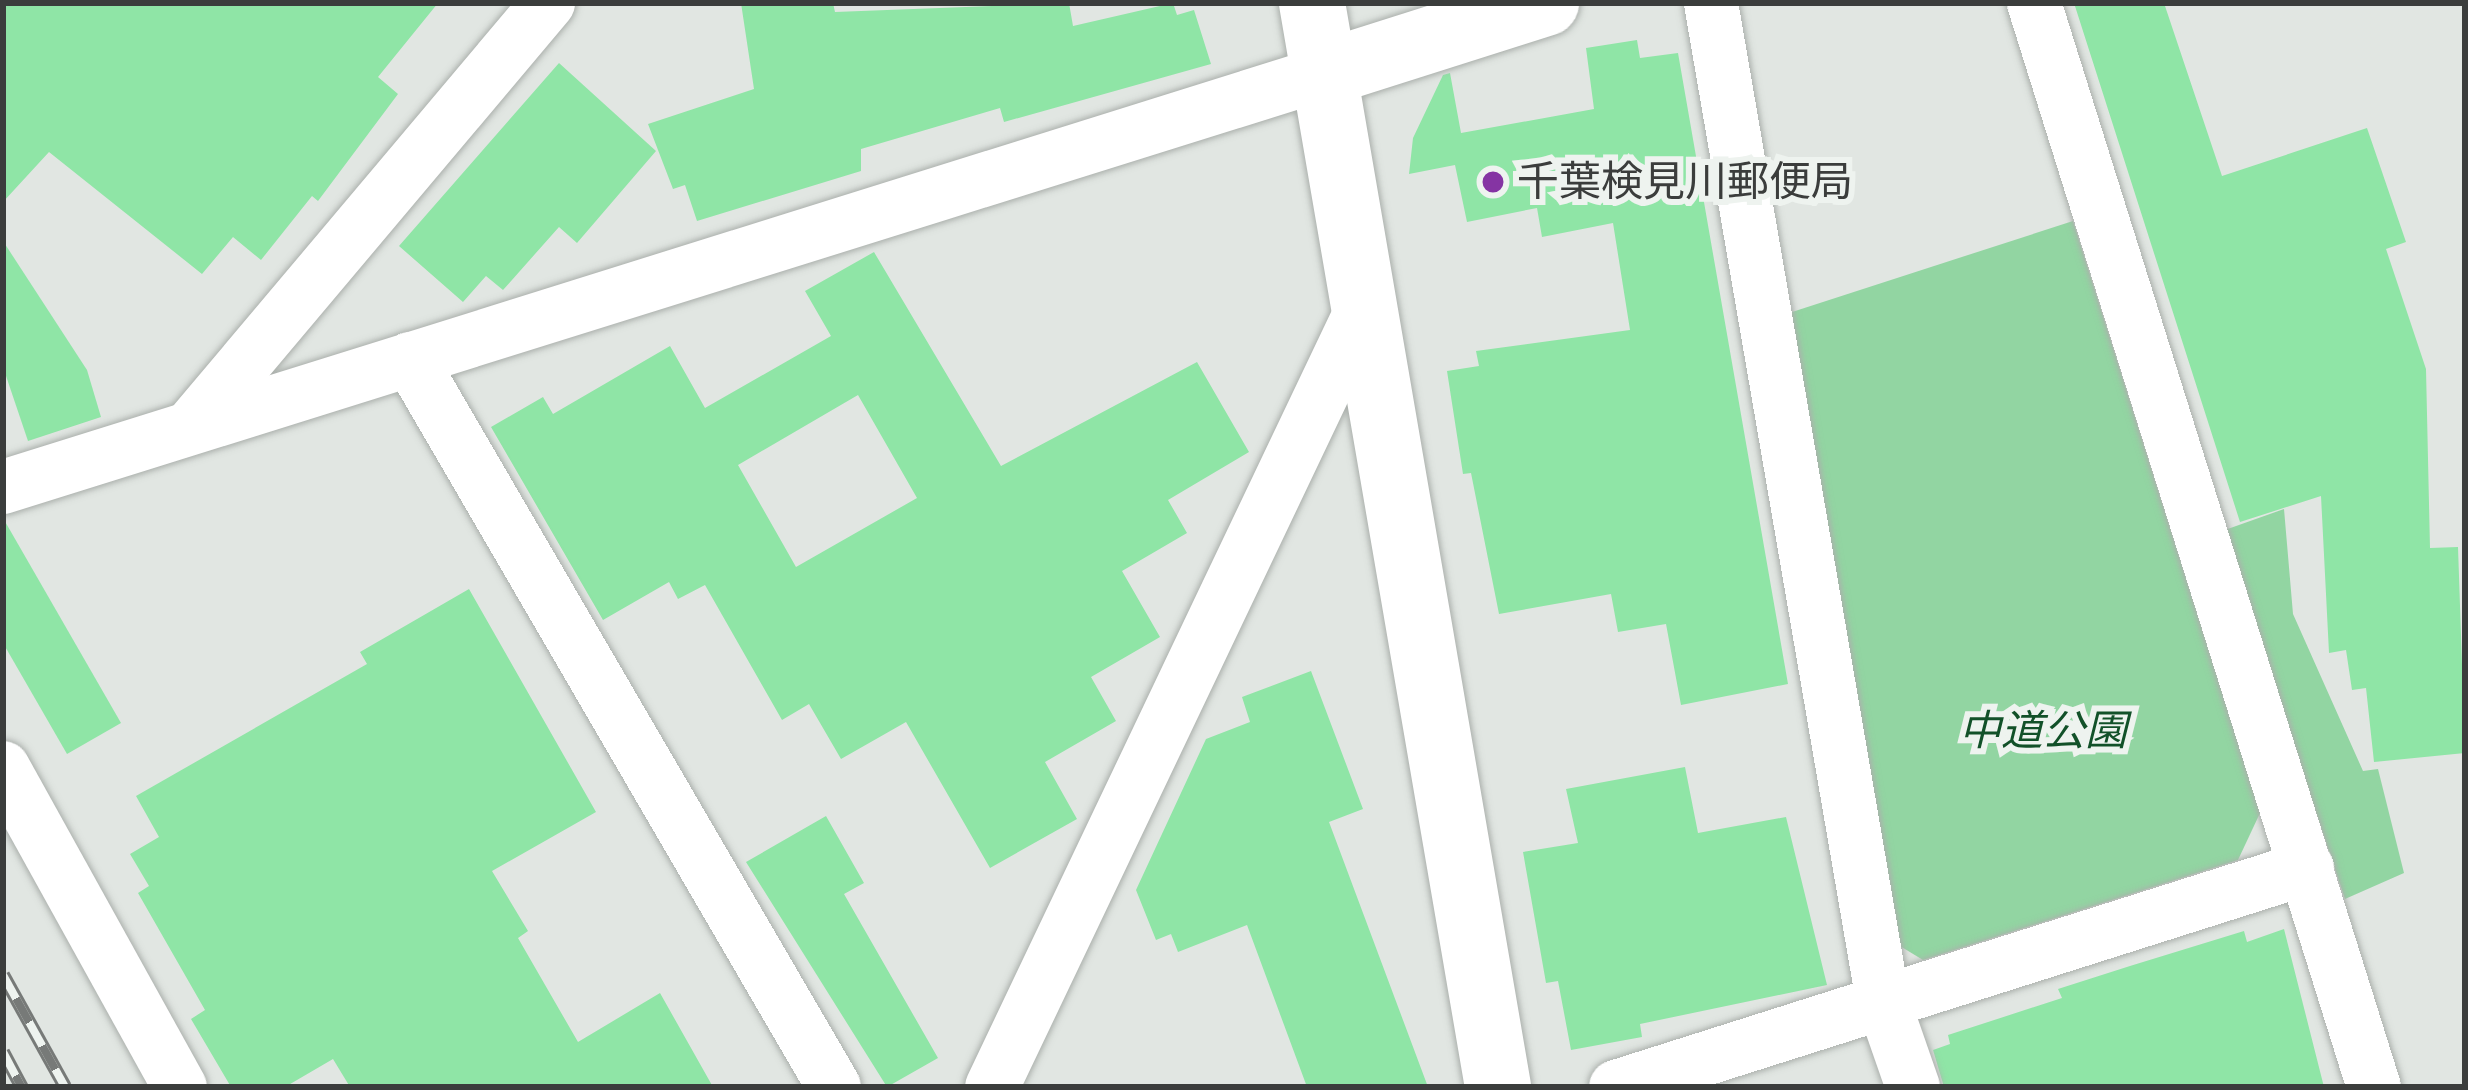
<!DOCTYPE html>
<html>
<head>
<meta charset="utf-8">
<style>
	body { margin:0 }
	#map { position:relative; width:2468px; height:1090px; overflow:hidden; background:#e1e6e2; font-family:"Roboto Serif","Noto Sans JP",serif }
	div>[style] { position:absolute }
	.green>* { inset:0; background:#92d5a2 }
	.building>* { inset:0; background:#8fe5a6 }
	.roads { filter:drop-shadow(0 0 3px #abb0ac) drop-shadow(0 0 3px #abb0ac) }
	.minor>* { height:54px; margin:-27px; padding:0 27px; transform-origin:27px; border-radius:27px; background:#fff }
	.tertiary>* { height:66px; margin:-33px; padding:0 33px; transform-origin:33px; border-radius:33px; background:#fff }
	.rail>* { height:14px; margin-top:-7px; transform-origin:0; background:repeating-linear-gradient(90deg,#eef3ef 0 27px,#777a78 0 54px); box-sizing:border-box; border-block:3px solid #777a78 }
	.dots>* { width:33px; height:33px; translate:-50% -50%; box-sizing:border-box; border:6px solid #eef3ef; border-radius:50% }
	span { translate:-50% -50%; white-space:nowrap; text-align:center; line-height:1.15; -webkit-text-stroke:12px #eef3ef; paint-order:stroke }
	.poi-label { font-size:42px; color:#3b3d3c }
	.left { translate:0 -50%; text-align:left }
	.park-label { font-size:42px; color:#125129; font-style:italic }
	.frame { position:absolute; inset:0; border:6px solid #3b3d3c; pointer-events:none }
</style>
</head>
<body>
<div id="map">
	<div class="green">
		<i style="clip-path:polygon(2073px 221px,2260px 813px,2238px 860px,1923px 960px,1895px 943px,1789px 313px)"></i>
		<i style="clip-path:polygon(2284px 509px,2293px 614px,2363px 771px,2378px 769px,2404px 873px,2345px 899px,2222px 531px)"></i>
	</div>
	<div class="building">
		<i style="clip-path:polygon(3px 3px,438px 3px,378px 77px,398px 94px,318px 201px,312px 196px,261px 260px,233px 237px,202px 274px,49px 152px,3px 202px)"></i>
		<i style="clip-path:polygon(741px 3px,833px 3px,835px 12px,1069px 3px,1073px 26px,1173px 3px,1177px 15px,1194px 10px,1211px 64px,1004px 122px,1000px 108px,861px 149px,861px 171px,697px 221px,685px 185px,673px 189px,648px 124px,754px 89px)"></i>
		<i style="clip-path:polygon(2074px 3px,2164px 3px,2222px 176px,2367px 128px,2406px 242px,2386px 249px,2426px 369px,2430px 548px,2458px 547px,2465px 753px,2374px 762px,2366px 688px,2352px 690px,2346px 650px,2329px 653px,2321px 496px,2240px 522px)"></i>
		<i style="clip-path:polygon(1637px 40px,1640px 58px,1678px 53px,1788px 684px,1681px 705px,1666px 624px,1618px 632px,1611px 594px,1499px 614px,1471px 473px,1463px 474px,1447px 371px,1479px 366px,1476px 351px,1630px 330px,1613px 223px,1542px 237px,1537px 208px,1467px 222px,1455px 165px,1409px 174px,1413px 138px,1443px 75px,1450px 73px,1461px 133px,1594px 109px,1586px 48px)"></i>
		<i style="clip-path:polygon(559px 63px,656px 151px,577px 243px,559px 227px,503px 290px,486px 276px,463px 302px,399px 246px)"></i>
		<i style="clip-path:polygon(3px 241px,87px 370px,101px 417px,28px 441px,3px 367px)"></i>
		<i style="clip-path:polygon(evenodd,874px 252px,1001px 466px,1197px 362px,1249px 452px,1168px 500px,1187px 533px,1122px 571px,1160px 637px,1091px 677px,1116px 721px,1045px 762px,1077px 819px,990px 868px,906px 722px,841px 759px,809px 704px,782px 720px,705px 585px,678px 599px,669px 582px,603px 620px,491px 427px,543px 397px,553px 414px,670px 346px,705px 408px,831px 336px,805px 291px,874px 252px,858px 395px,917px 498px,796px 567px,738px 465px,858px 395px)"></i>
		<i style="clip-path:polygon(3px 518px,121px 723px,67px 754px,3px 643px)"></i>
		<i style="clip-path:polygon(469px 589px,596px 812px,492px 871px,528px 931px,518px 938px,578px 1042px,660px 993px,713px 1087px,350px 1087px,333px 1059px,285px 1087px,231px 1087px,191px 1019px,205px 1010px,138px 893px,149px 886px,130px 854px,159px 837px,136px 796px,367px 664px,360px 652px)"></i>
		<i style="clip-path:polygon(1311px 671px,1363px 809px,1329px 822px,1428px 1087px,1307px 1087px,1247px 925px,1178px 952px,1171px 934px,1156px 940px,1136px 890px,1206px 739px,1250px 722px,1242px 697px)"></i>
		<i style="clip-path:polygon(1685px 767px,1698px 833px,1786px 817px,1827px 985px,1640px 1024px,1642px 1037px,1571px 1050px,1558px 981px,1546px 983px,1523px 852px,1578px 843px,1566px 789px)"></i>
		<i style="clip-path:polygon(826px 816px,864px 883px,844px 894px,938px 1058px,887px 1087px,746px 862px)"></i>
		<i style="clip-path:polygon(2284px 929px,2324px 1087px,1944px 1087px,1933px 1050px,1950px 1044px,1948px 1035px,2062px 998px,2058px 989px,2130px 966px,2244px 931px,2247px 942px)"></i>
	</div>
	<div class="roads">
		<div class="minor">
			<i style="left:1711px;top:3px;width:1013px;rotate:80.22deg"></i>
			<i style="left:1883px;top:1001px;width:91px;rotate:70.8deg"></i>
			<i style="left:2034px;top:3px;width:1136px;rotate:72.59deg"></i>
			<i style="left:410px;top:359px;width:842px;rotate:59.78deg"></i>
			<i style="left:195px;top:422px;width:548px;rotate:-49.89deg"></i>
			<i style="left:3px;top:487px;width:1385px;rotate:-17.39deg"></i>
			<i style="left:3px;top:768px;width:365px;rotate:61deg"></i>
			<i style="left:992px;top:1087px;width:856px;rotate:-64.54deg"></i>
			<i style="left:1616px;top:1087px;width:725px;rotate:-17.59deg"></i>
		</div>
		<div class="tertiary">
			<i style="left:1312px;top:3px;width:1100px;rotate:80.26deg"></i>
			<i style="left:1325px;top:73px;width:232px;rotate:-17.6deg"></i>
		</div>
	</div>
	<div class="rail">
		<i style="left:3px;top:975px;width:128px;rotate:61deg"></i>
		<i style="left:3px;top:1052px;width:40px;rotate:62deg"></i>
	</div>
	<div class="dots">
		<i style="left:1493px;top:182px;background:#8534a3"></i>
	</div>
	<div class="poi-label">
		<span class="left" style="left:1517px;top:182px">千葉検見川郵便局</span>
	</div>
	<div class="park-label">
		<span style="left:2043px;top:731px">中道公園</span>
	</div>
	<div class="frame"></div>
</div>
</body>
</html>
